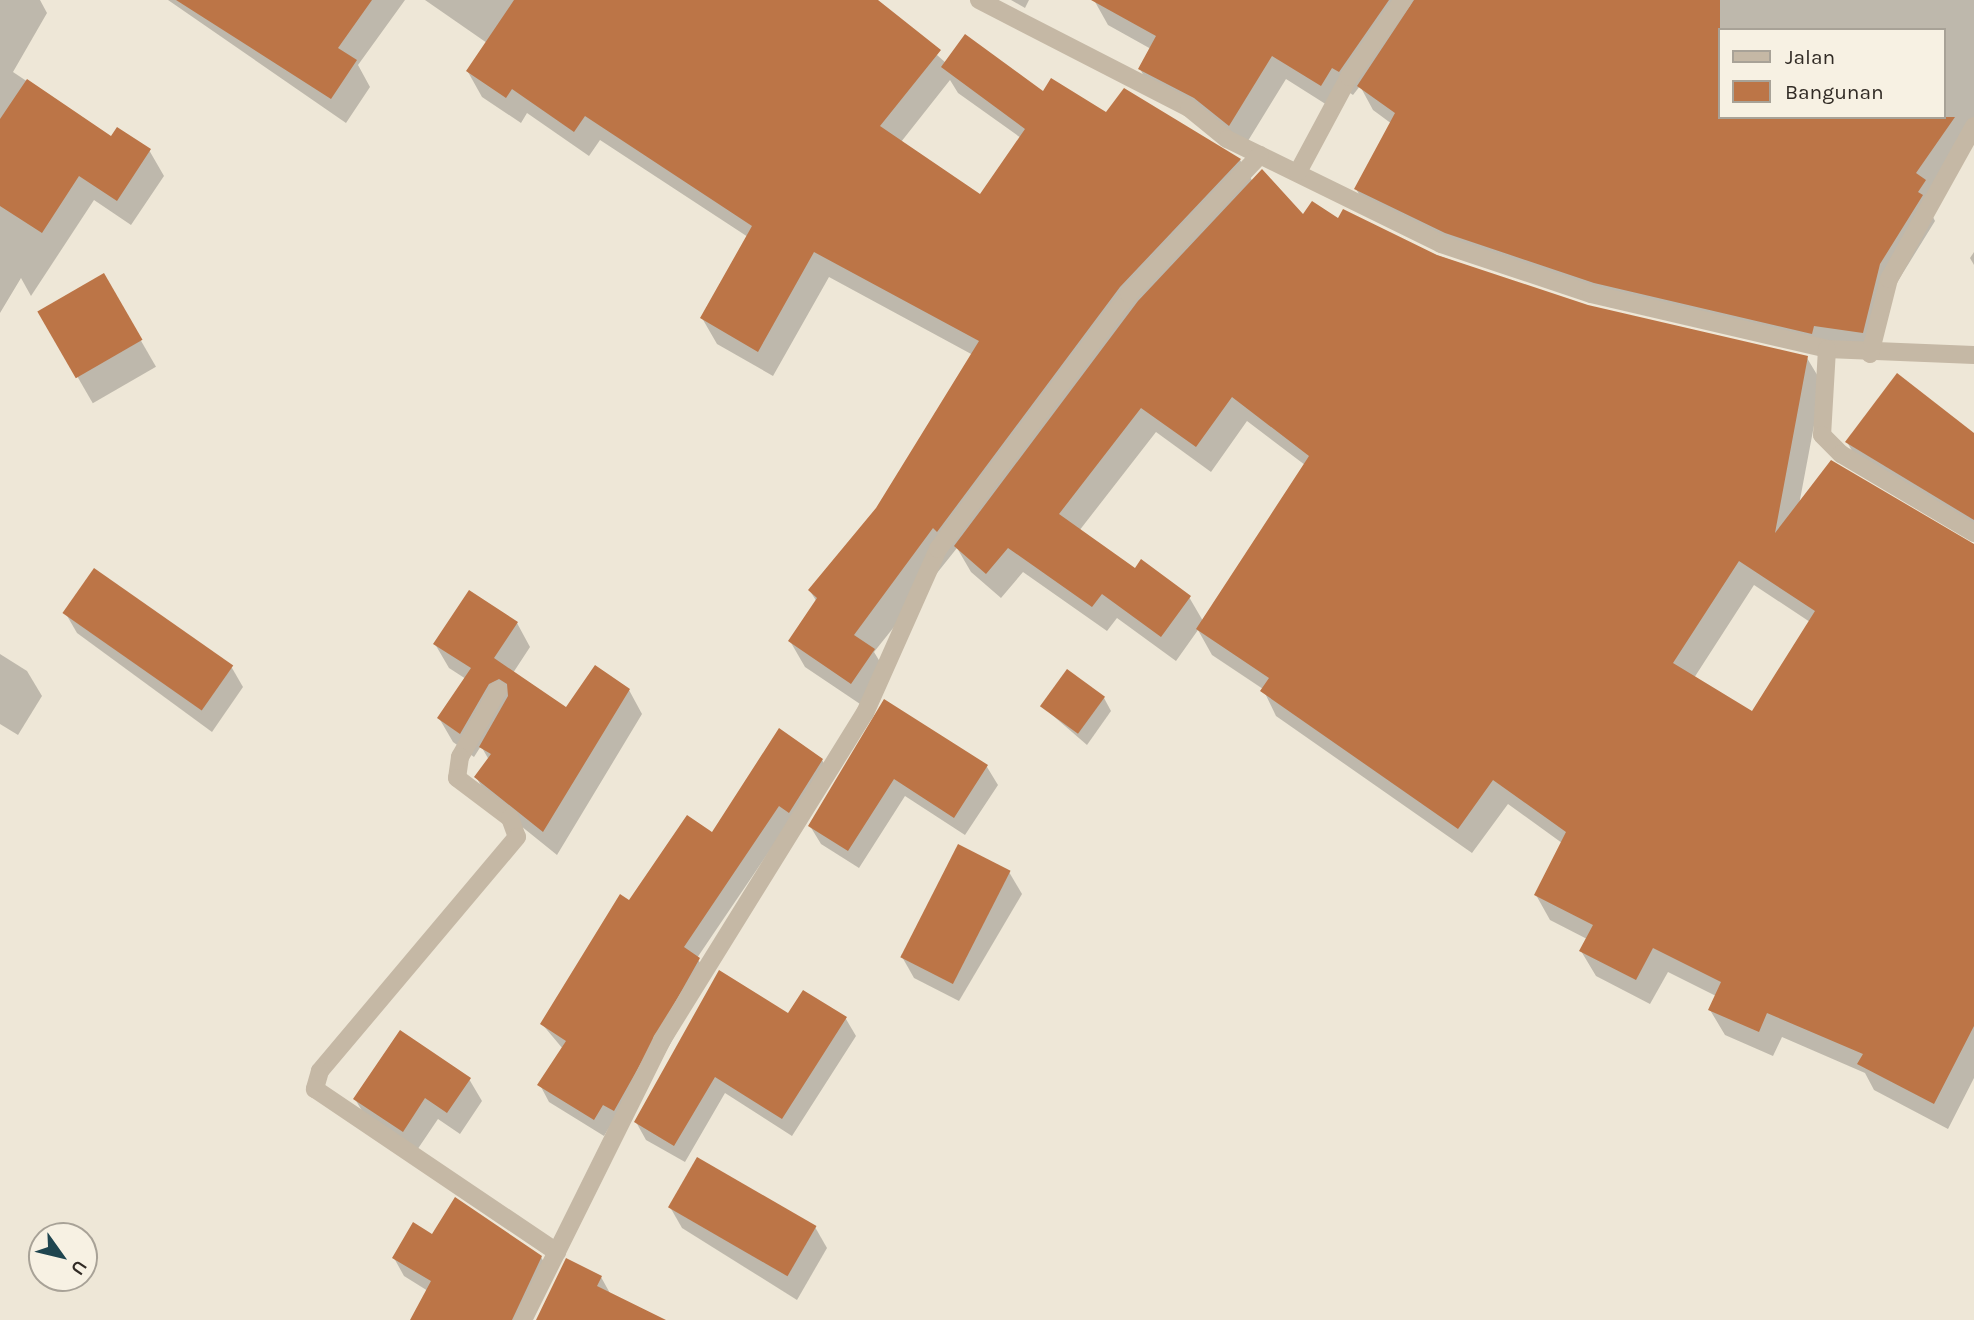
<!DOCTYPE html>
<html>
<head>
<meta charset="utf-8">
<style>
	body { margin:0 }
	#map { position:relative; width:1974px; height:1320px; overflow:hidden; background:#eee7d7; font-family:Karla,sans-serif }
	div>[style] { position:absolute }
	.shadow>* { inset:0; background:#0003; transform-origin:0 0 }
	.building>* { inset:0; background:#bc7547; transform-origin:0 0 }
	.street>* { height:18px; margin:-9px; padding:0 9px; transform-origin:9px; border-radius:9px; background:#c5b8a5 }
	span { translate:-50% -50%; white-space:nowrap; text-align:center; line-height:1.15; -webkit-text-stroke:5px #f7f1e3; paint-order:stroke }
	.legend { position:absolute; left:1718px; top:28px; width:228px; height:91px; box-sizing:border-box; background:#f7f1e3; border:2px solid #a8a297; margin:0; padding:9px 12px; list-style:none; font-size:21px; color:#312b25 }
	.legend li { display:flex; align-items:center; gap:14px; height:35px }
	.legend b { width:35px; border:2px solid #a8a297 }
	.north { position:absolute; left:28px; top:1222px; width:70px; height:70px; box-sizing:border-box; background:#f7f1e3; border:2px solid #a8a297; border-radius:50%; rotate:124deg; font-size:19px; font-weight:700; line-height:28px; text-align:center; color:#312b25 }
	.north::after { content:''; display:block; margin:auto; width:24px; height:32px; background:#1f454f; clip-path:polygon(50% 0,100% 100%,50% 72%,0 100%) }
</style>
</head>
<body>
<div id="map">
	<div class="shadow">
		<i style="clip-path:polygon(0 0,40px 0,47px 13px,13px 72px,112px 138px,149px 150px,164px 176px,131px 225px,94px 200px,31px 296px,21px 278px,0 313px)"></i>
		<i style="clip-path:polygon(168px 0,405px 0,358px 65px,370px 87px,346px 123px)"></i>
		<i style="clip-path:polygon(evenodd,425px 0,875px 0,946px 63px,1240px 160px,1253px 182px,1303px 217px,1338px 221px,1587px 307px,1807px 358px,1822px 383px,1799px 505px,1974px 544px,1974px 1078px,1948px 1129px,1874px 1090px,1865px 1073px,1782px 1037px,1773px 1056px,1725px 1035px,1710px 1010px,1716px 996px,1668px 972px,1650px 1004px,1596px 976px,1581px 951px,1587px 939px,1550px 920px,1536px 895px,1562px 843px,1508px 804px,1472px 853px,1276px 716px,1263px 689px,1212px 655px,1198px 630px,1176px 661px,1117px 618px,1107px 631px,1023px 572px,1001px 598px,971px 572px,957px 548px,874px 652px,888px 675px,866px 708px,805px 667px,790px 641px,817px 602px,810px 591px,878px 509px,973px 355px,829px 277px,773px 376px,717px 344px,702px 318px,748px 237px,600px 140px,589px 156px,527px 113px,521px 123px,482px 97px,468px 72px,487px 43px,425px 0,950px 80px,958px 93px,1021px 138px,981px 196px,901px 142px,950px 80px,425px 0,1247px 421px,1305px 465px,1203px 621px,1189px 597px,1135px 570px,1079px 531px,1156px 432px,1211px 472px,1247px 421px,425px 0,1754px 585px,1810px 622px,1753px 713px,1694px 678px,1754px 585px)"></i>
		<i style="clip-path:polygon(1011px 0,1029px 0,1025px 8px)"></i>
		<i style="clip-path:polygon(evenodd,1094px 0,1974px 0,1974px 134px,1932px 215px,1935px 221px,1893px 289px,1877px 357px,1609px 307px,1370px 213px,1356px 189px,1392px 124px,1373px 110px,1360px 86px,1353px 95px,1347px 91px,1335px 110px,1286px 79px,1243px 149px,1154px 94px,1140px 69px,1151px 49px,1108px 25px,1094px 0,1720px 30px,1944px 30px,1944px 117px,1720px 117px,1720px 30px)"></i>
		<i style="clip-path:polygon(1974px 252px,1974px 265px,1970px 258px)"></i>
		<i style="left:103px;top:275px;width:106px;height:73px;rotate:60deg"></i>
		<i style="clip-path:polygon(1974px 435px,1974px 535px,1861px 467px,1847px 442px)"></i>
		<i style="clip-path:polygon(66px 614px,232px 668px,243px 687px,212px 732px,77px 633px)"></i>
		<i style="clip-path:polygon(517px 623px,530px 647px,513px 673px,567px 710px,629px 690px,642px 714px,557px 855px,490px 801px,476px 777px,489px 760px,481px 746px,474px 757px,453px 742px,439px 718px,466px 679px,449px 668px,435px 644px)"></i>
		<i style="clip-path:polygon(0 654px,27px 671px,42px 696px,18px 735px,0 724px)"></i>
		<i style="clip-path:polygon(1104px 698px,1111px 711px,1087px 745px,1043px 707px)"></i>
		<i style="clip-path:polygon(884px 702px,987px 767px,998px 785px,965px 835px,905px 796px,859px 868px,821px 844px,810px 826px)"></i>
		<i style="clip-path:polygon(822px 760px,832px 777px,789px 822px,697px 958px,708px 976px,624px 1127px,613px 1121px,604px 1136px,549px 1102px,540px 1085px,563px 1049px,542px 1024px,629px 903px,712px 834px)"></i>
		<i style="clip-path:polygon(1009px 872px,1022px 894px,959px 1001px,914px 978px,901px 955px)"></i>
		<i style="clip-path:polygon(789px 1016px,846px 1019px,856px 1036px,792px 1136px,725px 1093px,685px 1162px,646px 1140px,636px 1122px)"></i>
		<i style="clip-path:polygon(469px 1079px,482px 1101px,460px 1134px,438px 1119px,415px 1153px,368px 1121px,355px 1099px)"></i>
		<i style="clip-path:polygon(670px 1207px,815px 1227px,827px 1248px,797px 1300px,682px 1228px)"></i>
		<i style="clip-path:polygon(432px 1236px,541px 1257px,552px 1276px,530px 1320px,412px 1320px,428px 1291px,404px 1276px,394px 1258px)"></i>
		<i style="clip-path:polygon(601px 1277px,611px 1295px,662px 1320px,538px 1320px)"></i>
	</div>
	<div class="building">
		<i style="clip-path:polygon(176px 0,372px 0,338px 48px,357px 60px,331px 99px)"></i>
		<i style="clip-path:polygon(514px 0,878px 0,941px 50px,880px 126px,980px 194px,1025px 129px,941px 67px,965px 34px,1043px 91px,1051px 78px,1106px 112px,1124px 88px,1241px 159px,1120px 287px,937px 532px,933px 528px,854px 635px,875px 649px,851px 684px,788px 641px,817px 598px,808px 590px,876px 508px,979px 341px,814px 252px,758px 352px,700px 318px,752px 226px,585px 116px,574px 132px,512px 89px,506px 98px,466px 71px)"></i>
		<i style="clip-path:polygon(1091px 0,1389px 0,1339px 72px,1332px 68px,1321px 86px,1272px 56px,1229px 126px,1194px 98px,1138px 69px,1156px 36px)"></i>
		<i style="clip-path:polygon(1414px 0,1720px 0,1720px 117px,1955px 117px,1916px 173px,1926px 180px,1918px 192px,1923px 195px,1880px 264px,1863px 333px,1814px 326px,1812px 334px,1594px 283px,1445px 233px,1354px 189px,1395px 113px,1357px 86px)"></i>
		<i style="clip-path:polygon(27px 79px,111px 136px,117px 127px,151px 149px,117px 201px,79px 176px,42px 233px,0 206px,0 119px)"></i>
		<i style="clip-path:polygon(evenodd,1262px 169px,1303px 214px,1312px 201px,1338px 218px,1343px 209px,1437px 255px,1588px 305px,1808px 356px,1775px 533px,1831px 460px,1974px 544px,1974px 1026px,1934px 1104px,1857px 1064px,1863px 1054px,1767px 1013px,1759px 1032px,1708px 1010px,1721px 982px,1653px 948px,1636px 980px,1579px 951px,1593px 925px,1534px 895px,1566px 832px,1493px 780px,1458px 829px,1260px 691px,1269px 678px,1196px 629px,1309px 456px,1232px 397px,1196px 447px,1141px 408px,1059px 514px,1135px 568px,1141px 559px,1191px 596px,1161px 637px,1102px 594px,1092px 607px,1008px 548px,986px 574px,954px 546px,1138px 301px,1262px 169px,1739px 561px,1815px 611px,1752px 711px,1673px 663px,1739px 561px)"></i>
		<i style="left:104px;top:273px;width:77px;height:77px;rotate:60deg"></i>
		<i style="clip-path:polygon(1897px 373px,1974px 433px,1974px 520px,1845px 442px)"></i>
		<i style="left:94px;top:568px;width:170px;height:55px;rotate:35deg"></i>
		<i style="clip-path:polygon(469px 590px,518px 622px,494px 658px,566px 707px,595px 665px,630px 689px,543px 832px,474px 777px,491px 754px,479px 747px,508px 696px,507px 684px,499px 679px,489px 684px,460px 734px,437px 718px,471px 668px,433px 644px)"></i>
		<i style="left:1067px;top:669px;width:47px;height:46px;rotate:36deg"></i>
		<i style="clip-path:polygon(884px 699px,988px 765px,954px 818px,894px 779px,848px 851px,808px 826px)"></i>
		<i style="clip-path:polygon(779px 728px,823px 759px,789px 813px,779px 806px,684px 947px,700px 958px,614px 1111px,603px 1105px,594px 1120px,537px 1085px,566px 1041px,540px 1024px,620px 894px,629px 900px,687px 815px,712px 832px)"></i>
		<i style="left:958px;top:844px;width:59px;height:127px;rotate:27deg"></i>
		<i style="clip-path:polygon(719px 970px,788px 1013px,803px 990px,847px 1017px,782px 1119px,715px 1077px,674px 1146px,634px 1122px)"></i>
		<i style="clip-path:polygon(400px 1030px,471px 1078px,447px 1113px,425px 1098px,403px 1132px,353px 1099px)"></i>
		<i style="left:697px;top:1157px;width:138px;height:58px;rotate:30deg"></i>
		<i style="clip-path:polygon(455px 1197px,542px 1256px,512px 1320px,410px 1320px,431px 1281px,392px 1258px,413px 1222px,432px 1234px)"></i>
		<i style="clip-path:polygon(566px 1258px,602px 1276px,597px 1286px,666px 1320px,536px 1320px)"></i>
	</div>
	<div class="street">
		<i style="left:979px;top:0;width:236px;rotate:27.2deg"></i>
		<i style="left:1189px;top:108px;width:49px;rotate:39.2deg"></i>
		<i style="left:1227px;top:139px;width:238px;rotate:26.1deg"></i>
		<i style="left:1441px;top:244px;width:158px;rotate:18.4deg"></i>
		<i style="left:1591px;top:294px;width:242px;rotate:13.1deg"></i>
		<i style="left:1827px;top:349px;width:147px;rotate:2.3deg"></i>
		<i style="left:1298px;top:172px;width:108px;rotate:-61.8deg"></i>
		<i style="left:1349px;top:77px;width:94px;rotate:-55deg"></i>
		<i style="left:1827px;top:349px;width:86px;rotate:93.3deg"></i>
		<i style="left:1822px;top:435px;width:27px;rotate:45deg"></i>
		<i style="left:1841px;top:454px;width:155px;rotate:30.7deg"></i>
		<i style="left:1870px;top:354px;width:77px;rotate:-75.8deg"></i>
		<i style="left:1889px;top:279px;width:175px;rotate:-60.9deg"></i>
		<i style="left:498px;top:690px;width:77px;rotate:119.6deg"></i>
		<i style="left:460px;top:757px;width:21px;rotate:98deg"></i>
		<i style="left:457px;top:778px;width:66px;rotate:37deg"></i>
		<i style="left:510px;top:818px;width:20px;rotate:70deg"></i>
		<i style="left:517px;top:837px;width:306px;rotate:130.1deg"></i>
		<i style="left:320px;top:1071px;width:19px;rotate:106deg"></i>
		<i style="left:315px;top:1089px;width:292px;rotate:34deg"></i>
		<i style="left:523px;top:1320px;width:313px;rotate:-63.6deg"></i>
		<i style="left:662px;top:1040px;width:385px;rotate:-58.2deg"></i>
		<i style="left:865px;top:713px;width:180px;rotate:-66deg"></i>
		<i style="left:938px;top:549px;width:319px;rotate:-53.2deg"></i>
		<i style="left:1129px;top:294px;width:191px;rotate:-46.7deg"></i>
	</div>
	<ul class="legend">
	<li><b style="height:9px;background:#c5b8a5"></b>Jalan</li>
	<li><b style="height:19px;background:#bc7547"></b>Bangunan</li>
	</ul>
	<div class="north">U</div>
</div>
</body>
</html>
